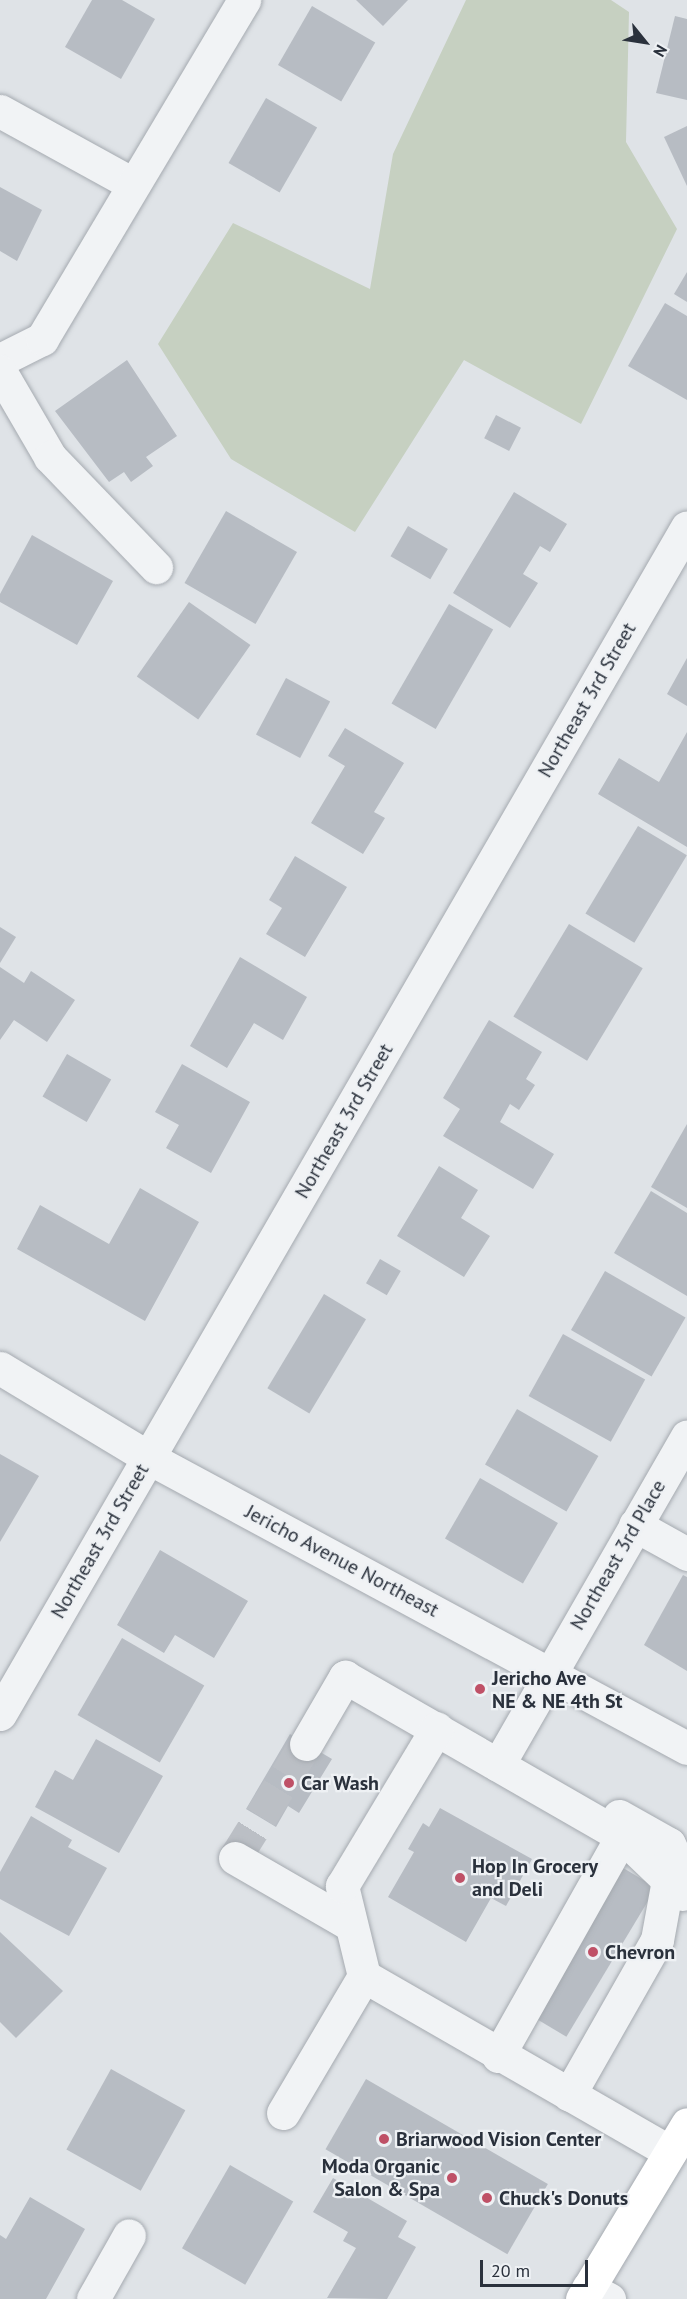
<!DOCTYPE html>
<html>
<head>
<meta charset="utf-8">
<style>
	body { margin:0 }
	#map { position:relative; width:687px; height:2299px; overflow:hidden; background:#dfe3e7; font-family:"PT Sans",sans-serif }
	div>[style] { position:absolute }
	.green>* { inset:0; background:#c6d0c1 }
	.building>* { inset:0; background:#b7bcc3; transform-origin:0 0 }
	.minor-tunnel>* { height:33px; margin-top:-16.5px; transform-origin:0; background:repeating-linear-gradient(90deg,#bbbfc5 0 33px,transparent 0 49px) }
	.roads { filter:drop-shadow(0 0 2px #a5aab0) drop-shadow(0 0 2px #a5aab0) }
	.minor>* { height:33px; margin:-16.5px; padding:0 16.5px; transform-origin:16.5px; border-radius:16.5px; background:#f1f3f5 }
	.major>* { height:33px; margin:-16.5px; padding:0 16.5px; transform-origin:16.5px; border-radius:16.5px; background:#fff }
	.dots>* { width:16px; height:16px; translate:-50% -50%; box-sizing:border-box; border:3px solid #eef1f4; border-radius:50% }
	span { translate:-50% -50%; white-space:nowrap; text-align:center; line-height:1.15; -webkit-text-stroke:4.5px #eef1f4; paint-order:stroke }
	.street-label { font-size:20px; color:#2a313c }
	.poi-label { font-size:20px; color:#2a313c; font-weight:700 }
	.left { translate:0 -50%; text-align:left }
	.right { translate:-100% -50%; text-align:right }
	.north { position:absolute; left:615px; top:12px; width:60px; height:60px; -webkit-text-stroke:4px #eef1f4; paint-order:stroke; rotate:120deg; font-size:16px; font-weight:700; line-height:24px; text-align:center; color:#2a313c }
	.north::after { content:''; display:block; margin:auto; width:21px; height:27px; background:#2a313c; clip-path:polygon(50% 0,100% 100%,50% 72%,0 100%) }
	.scale { position:absolute; left:480px; top:2260px; width:108px; height:27px; box-sizing:border-box; border:3px solid #2a313c; border-top:0; padding-left:8px; font-size:18px; line-height:21px; white-space:nowrap; color:#2a313c; -webkit-text-stroke:4px #eef1f4; paint-order:stroke }
</style>
</head>
<body>
<div id="map">
	<div class="green">
		<i style="clip-path:polygon(466px 0,611px 0,629px 12px,626px 142px,677px 229px,581px 424px,464px 360px,355px 532px,231px 459px,158px 344px,233px 223px,370px 289px,393px 154px)"></i>
	</div>
	<div class="building">
		<i style="clip-path:polygon(92px 0,122px 0,155px 19px,121px 79px,65px 47px)"></i>
		<i style="clip-path:polygon(356px 0,408px 0,383px 26px)"></i>
		<i style="left:312px;top:6px;width:73px;height:68px;rotate:30deg"></i>
		<i style="clip-path:polygon(675px 16px,687px 19px,687px 100px,656px 93px)"></i>
		<i style="left:266px;top:98px;width:59px;height:75px;rotate:30deg"></i>
		<i style="clip-path:polygon(687px 126px,687px 186px,664px 137px)"></i>
		<i style="clip-path:polygon(0 187px,42px 210px,17px 261px,0 251px)"></i>
		<i style="clip-path:polygon(687px 272px,687px 302px,674px 294px)"></i>
		<i style="clip-path:polygon(665px 303px,687px 316px,687px 400px,628px 366px)"></i>
		<i style="clip-path:polygon(127px 360px,177px 436px,146px 457px,153px 466px,131px 482px,124px 472px,109px 482px,55px 411px)"></i>
		<i style="left:496px;top:415px;width:28px;height:26px;rotate:27deg"></i>
		<i style="clip-path:polygon(514px 492px,567px 524px,550px 552px,540px 546px,523px 574px,538px 583px,510px 628px,453px 593px)"></i>
		<i style="left:226px;top:511px;width:82px;height:83px;rotate:30deg"></i>
		<i style="left:408px;top:526px;width:46px;height:35px;rotate:30deg"></i>
		<i style="clip-path:polygon(32px 535px,113px 581px,77px 645px,0 602px,0 594px)"></i>
		<i style="left:189px;top:602px;width:75px;height:91px;rotate:35deg"></i>
		<i style="left:449px;top:604px;width:51px;height:115px;rotate:30deg"></i>
		<i style="clip-path:polygon(687px 658px,687px 706px,667px 694px)"></i>
		<i style="left:286px;top:678px;width:50px;height:64px;rotate:28deg"></i>
		<i style="clip-path:polygon(345px 728px,404px 763px,374px 812px,385px 818px,363px 854px,311px 823px,345px 766px,328px 756px)"></i>
		<i style="clip-path:polygon(687px 732px,687px 847px,598px 794px,619px 758px,659px 782px)"></i>
		<i style="left:638px;top:826px;width:57px;height:102px;rotate:31deg"></i>
		<i style="clip-path:polygon(295px 856px,347px 887px,305px 957px,266px 934px,282px 908px,269px 900px)"></i>
		<i style="left:569px;top:924px;width:86px;height:108px;rotate:31deg"></i>
		<i style="clip-path:polygon(0 927px,16px 937px,0 963px)"></i>
		<i style="clip-path:polygon(240px 957px,307px 997px,283px 1040px,254px 1023px,227px 1068px,190px 1046px)"></i>
		<i style="clip-path:polygon(0 967px,24px 983px,31px 971px,75px 1000px,47px 1042px,14px 1020px,0 1040px)"></i>
		<i style="clip-path:polygon(489px 1020px,542px 1052px,526px 1079px,535px 1085px,519px 1110px,510px 1104px,500px 1122px,554px 1154px,533px 1189px,443px 1136px,460px 1109px,443px 1098px)"></i>
		<i style="left:67px;top:1054px;width:51px;height:49px;rotate:30deg"></i>
		<i style="clip-path:polygon(182px 1064px,250px 1102px,211px 1173px,166px 1148px,179px 1125px,155px 1112px)"></i>
		<i style="clip-path:polygon(687px 1124px,687px 1208px,651px 1187px)"></i>
		<i style="clip-path:polygon(439px 1166px,478px 1190px,461px 1218px,490px 1236px,464px 1277px,397px 1236px)"></i>
		<i style="clip-path:polygon(140px 1188px,199px 1222px,145px 1321px,17px 1249px,40px 1205px,109px 1244px)"></i>
		<i style="clip-path:polygon(651px 1191px,687px 1213px,687px 1296px,614px 1253px)"></i>
		<i style="left:380px;top:1259px;width:24px;height:28px;rotate:30deg"></i>
		<i style="left:605px;top:1271px;width:93px;height:68px;rotate:30deg"></i>
		<i style="left:324px;top:1294px;width:49px;height:110px;rotate:31deg"></i>
		<i style="left:563px;top:1334px;width:94px;height:71px;rotate:29deg"></i>
		<i style="left:517px;top:1409px;width:94px;height:64px;rotate:30deg"></i>
		<i style="clip-path:polygon(0 1454px,39px 1476px,0 1542px)"></i>
		<i style="left:480px;top:1478px;width:90px;height:70px;rotate:30deg"></i>
		<i style="clip-path:polygon(160px 1550px,248px 1601px,214px 1658px,175px 1635px,164px 1653px,117px 1625px)"></i>
		<i style="clip-path:polygon(683px 1575px,687px 1577px,687px 1671px,644px 1645px)"></i>
		<i style="left:122px;top:1638px;width:95px;height:89px;rotate:30deg"></i>
		<i style="clip-path:polygon(290px 1734px,332px 1759px,299px 1813px,288px 1806px,276px 1827px,246px 1809px)"></i>
		<i style="clip-path:polygon(96px 1739px,163px 1776px,119px 1853px,35px 1807px,55px 1770px,73px 1780px)"></i>
		<i style="clip-path:polygon(440px 1808px,532px 1859px,506px 1906px,491px 1898px,466px 1942px,388px 1897px,414px 1852px,408px 1849px,423px 1823px,429px 1827px)"></i>
		<i style="clip-path:polygon(31px 1816px,72px 1840px,68px 1847px,107px 1868px,69px 1936px,0 1899px,0 1872px)"></i>
		<i style="left:620px;top:1866px;width:42px;height:174px;rotate:31deg"></i>
		<i style="clip-path:polygon(0 1932px,63px 1991px,16px 2038px,0 2022px)"></i>
		<i style="left:111px;top:2069px;width:85px;height:92px;rotate:29deg"></i>
		<i style="left:366px;top:2079px;width:210px;height:81px;rotate:30deg"></i>
		<i style="left:230px;top:2165px;width:73px;height:96px;rotate:30deg"></i>
		<i style="clip-path:polygon(333px 2178px,407px 2221px,398px 2237px,416px 2247px,387px 2299px,327px 2298px,356px 2248px,343px 2241px,348px 2232px,313px 2212px)"></i>
		<i style="clip-path:polygon(30px 2197px,85px 2229px,46px 2299px,0 2299px,0 2235px,6px 2239px)"></i>
	</div>
	<div class="minor-tunnel">
		<i style="left:235px;top:1858px;width:134px;rotate:-58.1deg"></i>
	</div>
	<div class="roads">
		<div class="minor">
			<i style="left:0;top:111px;width:152px;rotate:28.8deg"></i>
			<i style="left:0;top:360px;width:47px;rotate:-26.6deg"></i>
			<i style="left:42px;top:339px;width:395px;rotate:-59.2deg"></i>
			<i style="left:0;top:371px;width:99px;rotate:59.8deg"></i>
			<i style="left:50px;top:457px;width:153px;rotate:46.1deg"></i>
			<i style="left:0;top:1368px;width:174px;rotate:31.1deg"></i>
			<i style="left:149px;top:1458px;width:611px;rotate:28.33deg"></i>
			<i style="left:635px;top:1525px;width:60px;rotate:29.1deg"></i>
			<i style="left:0;top:1714px;width:1371px;rotate:-59.94deg"></i>
			<i style="left:306px;top:1744px;width:78px;rotate:-59.8deg"></i>
			<i style="left:345px;top:1677px;width:319px;rotate:29.9deg"></i>
			<i style="left:622px;top:1836px;width:64px;rotate:43.7deg"></i>
			<i style="left:668px;top:1880px;width:61px;rotate:100.4deg"></i>
			<i style="left:657px;top:1940px;width:178px;rotate:119.6deg"></i>
			<i style="left:498px;top:1765px;width:379px;rotate:-60.1deg"></i>
			<i style="left:619px;top:1816px;width:57px;rotate:29.2deg"></i>
			<i style="left:669px;top:1844px;width:35px;rotate:65deg"></i>
			<i style="left:684px;top:1876px;width:18px;rotate:96deg"></i>
			<i style="left:235px;top:1858px;width:134px;rotate:30deg"></i>
			<i style="left:364px;top:1976px;width:353px;rotate:29.9deg"></i>
			<i style="left:498px;top:2056px;width:253px;rotate:-60.6deg"></i>
			<i style="left:283px;top:2113px;width:159px;rotate:-59.4deg"></i>
			<i style="left:364px;top:1976px;width:93px;rotate:-103.7deg"></i>
			<i style="left:342px;top:1886px;width:184px;rotate:-59deg"></i>
			<i style="left:588px;top:2288px;width:24px;rotate:28deg"></i>
			<i style="left:93px;top:2299px;width:73px;rotate:-60.6deg"></i>
		</div>
		<div class="major">
			<i style="left:582px;top:2299px;width:204px;rotate:-59deg"></i>
		</div>
	</div>
	<div class="dots">
		<i style="left:480px;top:1689px;background:#bf5167"></i>
		<i style="left:289px;top:1783px;background:#bf5167"></i>
		<i style="left:460px;top:1878px;background:#bf5167"></i>
		<i style="left:593px;top:1952px;background:#bf5167"></i>
		<i style="left:384px;top:2139px;background:#bf5167"></i>
		<i style="left:452px;top:2178px;background:#bf5167"></i>
		<i style="left:487px;top:2198px;background:#bf5167"></i>
	</div>
	<div class="street-label">
		<span style="left:587px;top:700px;rotate:-60deg">Northeast 3rd Street</span>
		<span style="left:344px;top:1121px;rotate:-60deg">Northeast 3rd Street</span>
		<span style="left:100px;top:1541px;rotate:-60deg">Northeast 3rd Street</span>
		<span style="left:618px;top:1555px;rotate:-60deg">Northeast 3rd Place</span>
		<span style="left:342px;top:1561px;rotate:28deg">Jericho Avenue Northeast</span>
	</div>
	<div class="poi-label">
		<span class="left" style="left:492px;top:1690px">Jericho Ave<br>NE &amp; NE 4th St</span>
		<span class="left" style="left:301px;top:1783px">Car Wash</span>
		<span class="left" style="left:472px;top:1878px">Hop In Grocery<br>and Deli</span>
		<span class="left" style="left:605px;top:1952px">Chevron</span>
		<span class="left" style="left:396px;top:2139px">Briarwood Vision Center</span>
		<span class="right" style="left:440px;top:2178px">Moda Organic<br>Salon &amp; Spa</span>
		<span class="left" style="left:499px;top:2198px">Chuck's Donuts</span>
	</div>
	<div class="north">N</div>
	<div class="scale">20 m</div>
</div>
</body>
</html>
